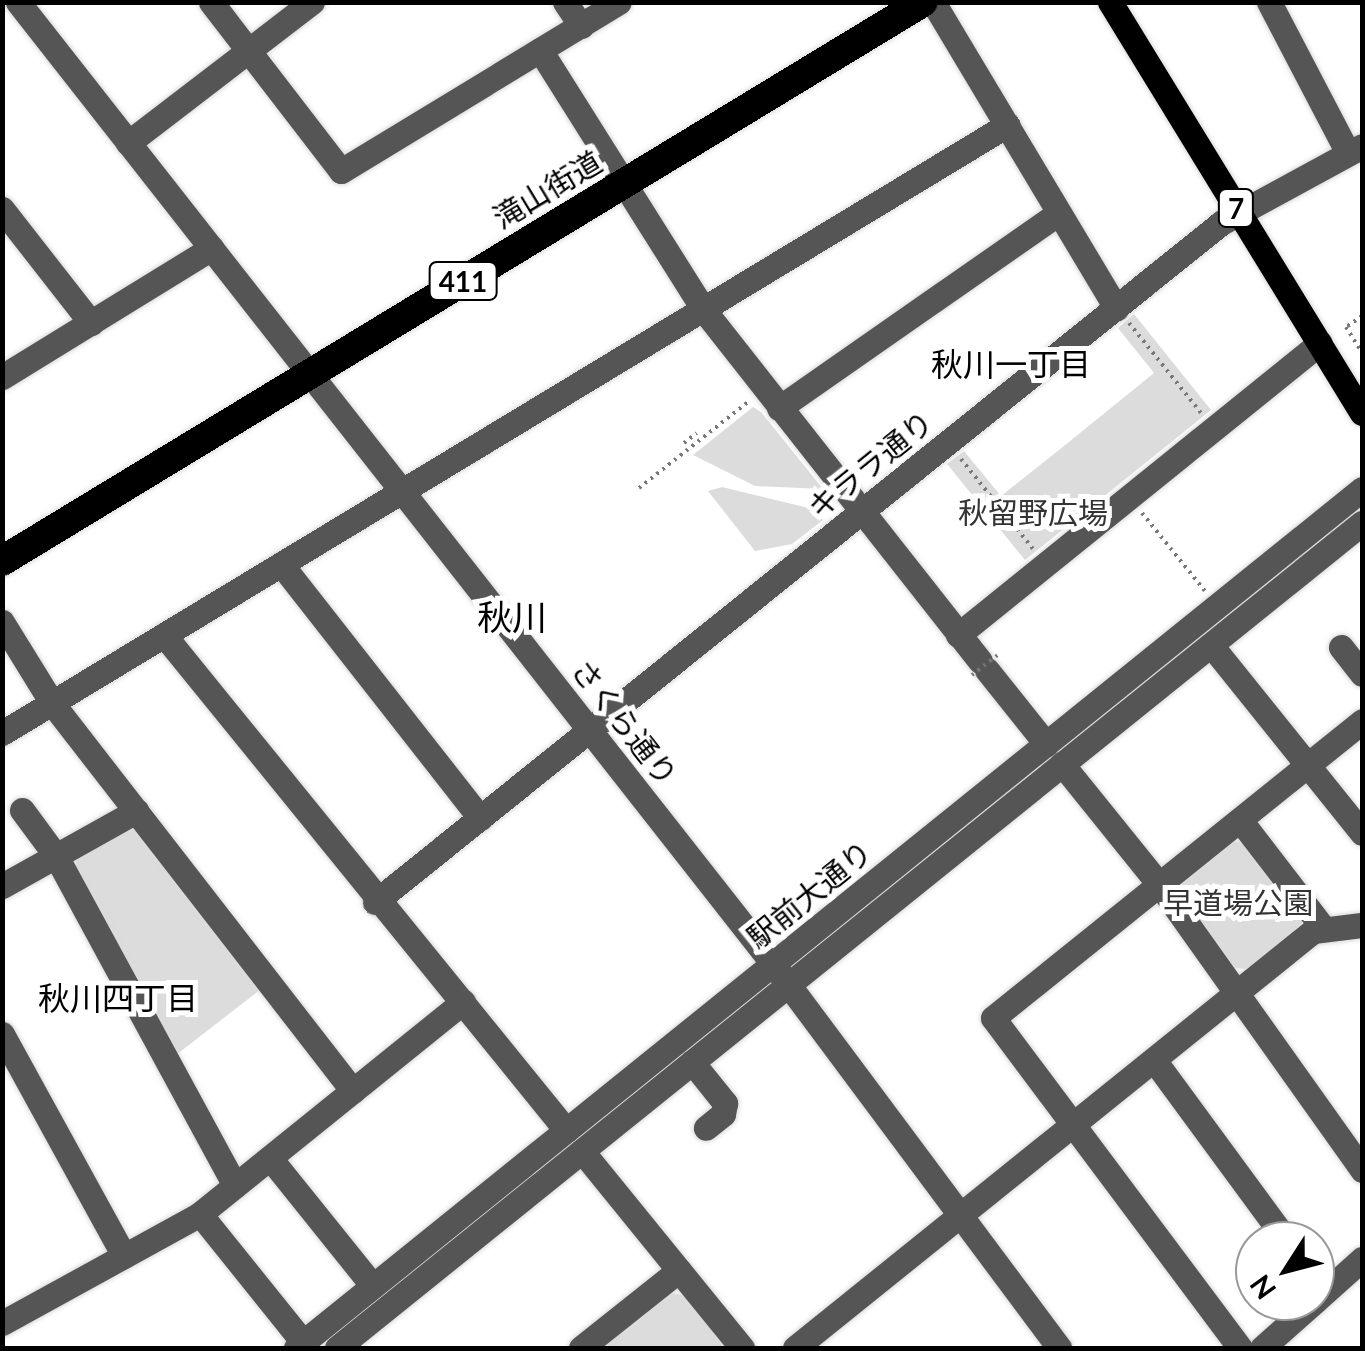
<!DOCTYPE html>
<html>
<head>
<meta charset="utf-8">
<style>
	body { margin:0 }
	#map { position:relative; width:1365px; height:1351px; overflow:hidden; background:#fff; font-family:Lato,"Noto Sans JP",sans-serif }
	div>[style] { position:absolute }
	.green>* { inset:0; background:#dcdcdc }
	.path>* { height:4px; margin-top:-2px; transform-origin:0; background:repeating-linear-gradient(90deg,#777 0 2.5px,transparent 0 7.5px) }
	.roads { filter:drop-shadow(0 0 2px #dbdbdb) drop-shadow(0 0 2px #dbdbdb) }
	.minor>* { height:25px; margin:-12.5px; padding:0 12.5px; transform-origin:12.5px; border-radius:12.5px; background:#555 }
	.major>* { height:25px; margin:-12.5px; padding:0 12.5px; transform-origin:12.5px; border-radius:12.5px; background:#000 }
	.highway>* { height:30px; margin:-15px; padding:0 15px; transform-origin:15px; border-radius:15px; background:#000 }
	.path-bridge>* { height:4px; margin-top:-2px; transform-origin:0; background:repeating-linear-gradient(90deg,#777 0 2.5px,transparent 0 7.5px) }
	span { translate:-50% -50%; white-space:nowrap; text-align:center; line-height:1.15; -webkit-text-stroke:10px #fff; paint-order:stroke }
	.shield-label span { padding:2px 8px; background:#fff; border:2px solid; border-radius:8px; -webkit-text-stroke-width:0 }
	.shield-label { font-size:28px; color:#000; font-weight:700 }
	.street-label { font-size:30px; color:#000 }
	.park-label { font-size:30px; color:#333 }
	.neighbourhood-label { font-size:32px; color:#000 }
	.quarter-label { font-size:35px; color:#000 }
	.frame { position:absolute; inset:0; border:5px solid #000; pointer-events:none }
	.north { position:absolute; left:1235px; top:1221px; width:100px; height:100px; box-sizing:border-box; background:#fff; border:2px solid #999; border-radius:50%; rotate:234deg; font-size:28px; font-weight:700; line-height:40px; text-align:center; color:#000 }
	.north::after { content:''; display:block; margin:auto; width:35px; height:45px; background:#000; clip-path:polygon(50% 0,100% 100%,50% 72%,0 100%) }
</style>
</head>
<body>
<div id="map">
	<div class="green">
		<i style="clip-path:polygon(1134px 314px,1211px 410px,1025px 560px,947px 464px,964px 451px,1001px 496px,1059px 450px,1154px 373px,1118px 328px)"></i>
		<i style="clip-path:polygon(753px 407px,761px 412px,823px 489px,755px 486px,693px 455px)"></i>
		<i style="clip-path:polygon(722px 487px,813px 509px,823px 520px,792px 544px,755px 551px,708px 491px)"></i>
		<i style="clip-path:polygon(126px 828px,140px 832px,261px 989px,176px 1055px,75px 868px,78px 855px)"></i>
		<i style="clip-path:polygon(1233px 841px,1244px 843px,1307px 925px,1246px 969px,1234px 968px,1182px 895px,1182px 882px)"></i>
		<i style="clip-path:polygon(670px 1293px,685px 1295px,727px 1348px,600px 1348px)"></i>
	</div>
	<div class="path">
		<i style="left:1362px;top:316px;width:19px;rotate:145deg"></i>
		<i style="left:1346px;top:327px;width:31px;rotate:58deg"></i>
		<i style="left:1129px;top:323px;width:115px;rotate:51.3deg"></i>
		<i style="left:684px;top:443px;width:16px;rotate:-38deg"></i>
		<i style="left:961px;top:459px;width:115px;rotate:51.3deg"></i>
		<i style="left:639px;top:488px;width:140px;rotate:-38.3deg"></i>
		<i style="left:1142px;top:513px;width:100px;rotate:51.1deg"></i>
	</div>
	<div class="roads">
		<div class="minor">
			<i style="left:18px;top:2px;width:1223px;rotate:51.87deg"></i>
			<i style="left:773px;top:964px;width:479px;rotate:53.3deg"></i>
			<i style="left:211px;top:2px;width:213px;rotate:52.4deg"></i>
			<i style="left:341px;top:171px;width:325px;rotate:-31.3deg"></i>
			<i style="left:565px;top:2px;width:29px;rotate:56deg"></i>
			<i style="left:933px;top:2px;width:357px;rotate:59.1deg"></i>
			<i style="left:1269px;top:2px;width:170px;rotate:62.4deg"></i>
			<i style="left:540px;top:50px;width:306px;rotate:57.8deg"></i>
			<i style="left:703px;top:309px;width:448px;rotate:51.8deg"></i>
			<i style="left:128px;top:143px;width:232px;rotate:-37.5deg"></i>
			<i style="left:2px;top:209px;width:145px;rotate:52deg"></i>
			<i style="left:2px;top:377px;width:246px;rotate:-31.6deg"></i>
			<i style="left:779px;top:408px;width:341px;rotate:-34.9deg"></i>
			<i style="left:281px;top:564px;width:323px;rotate:51.9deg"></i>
			<i style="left:2px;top:622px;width:95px;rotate:58.3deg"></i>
			<i style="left:52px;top:703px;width:491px;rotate:52.2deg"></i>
			<i style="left:164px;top:635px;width:638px;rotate:50.92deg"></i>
			<i style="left:958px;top:635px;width:465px;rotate:-38.9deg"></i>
			<i style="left:1211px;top:645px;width:241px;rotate:51.2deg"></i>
			<i style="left:1341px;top:647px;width:34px;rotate:52deg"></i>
			<i style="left:987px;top:670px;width:95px;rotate:51.4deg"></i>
			<i style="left:2px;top:733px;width:1175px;rotate:-31.17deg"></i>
			<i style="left:1062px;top:764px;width:154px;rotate:51.1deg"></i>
			<i style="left:1159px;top:884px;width:351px;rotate:54.6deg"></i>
			<i style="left:22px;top:810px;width:57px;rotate:53.5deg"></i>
			<i style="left:56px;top:856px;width:375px;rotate:61.5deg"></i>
			<i style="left:1240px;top:820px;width:138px;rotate:52.4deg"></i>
			<i style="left:2px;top:886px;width:154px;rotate:-29.2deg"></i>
			<i style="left:375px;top:902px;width:1085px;rotate:-38.75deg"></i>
			<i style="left:1221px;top:223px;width:161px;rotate:-28.6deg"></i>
			<i style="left:2px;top:1034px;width:253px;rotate:61.2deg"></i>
			<i style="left:1154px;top:1060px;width:225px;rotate:53.7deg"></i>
			<i style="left:692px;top:1062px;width:53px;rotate:51.2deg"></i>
			<i style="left:725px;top:1103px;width:11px;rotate:100deg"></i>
			<i style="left:723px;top:1114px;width:22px;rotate:141deg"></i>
			<i style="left:582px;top:1151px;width:254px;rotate:50.9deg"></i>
			<i style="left:270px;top:1158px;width:164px;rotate:51.2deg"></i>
			<i style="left:200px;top:1214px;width:164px;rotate:51.2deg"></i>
			<i style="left:1315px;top:1301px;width:63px;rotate:-41.8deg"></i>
			<i style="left:2px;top:1323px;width:226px;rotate:-28.8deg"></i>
			<i style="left:200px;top:1214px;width:338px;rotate:-38.9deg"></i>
			<i style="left:296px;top:1348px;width:1369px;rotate:-38.86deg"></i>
			<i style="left:337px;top:1348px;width:1316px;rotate:-38.83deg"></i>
			<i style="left:581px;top:1348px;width:125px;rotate:-38.5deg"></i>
			<i style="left:795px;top:1348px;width:665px;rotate:-38.83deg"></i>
			<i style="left:1313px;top:931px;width:49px;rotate:-7deg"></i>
			<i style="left:1240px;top:1348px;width:412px;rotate:-126.8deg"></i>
			<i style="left:993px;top:1018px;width:474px;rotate:-38.8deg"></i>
			<i style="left:1262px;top:1348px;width:71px;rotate:-41.6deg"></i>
		</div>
		<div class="major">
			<i style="left:1110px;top:2px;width:482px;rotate:58.5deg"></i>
		</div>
		<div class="highway">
			<i style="left:2px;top:561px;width:1077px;rotate:-31.26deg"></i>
		</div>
	</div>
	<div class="path-bridge">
		<i style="left:972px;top:675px;width:37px;rotate:-38deg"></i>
	</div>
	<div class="shield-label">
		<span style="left:1236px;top:208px">7</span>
		<span style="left:463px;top:281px">411</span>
	</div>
	<div class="street-label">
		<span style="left:547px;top:189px;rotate:-31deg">滝山街道</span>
		<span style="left:870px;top:464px;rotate:-39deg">キララ通り</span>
		<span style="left:625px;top:722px;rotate:52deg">さくら通り</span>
		<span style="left:809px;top:894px;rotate:-39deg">駅前大通り</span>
	</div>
	<div class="park-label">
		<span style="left:1033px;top:512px">秋留野広場</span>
		<span style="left:1238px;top:902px">早道場公園</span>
	</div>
	<div class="neighbourhood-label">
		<span style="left:1011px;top:364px">秋川一丁目</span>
		<span style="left:118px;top:998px">秋川四丁目</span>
	</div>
	<div class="quarter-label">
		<span style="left:512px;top:616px">秋川</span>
	</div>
	<div class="frame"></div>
	<div class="north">N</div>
</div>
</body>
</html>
